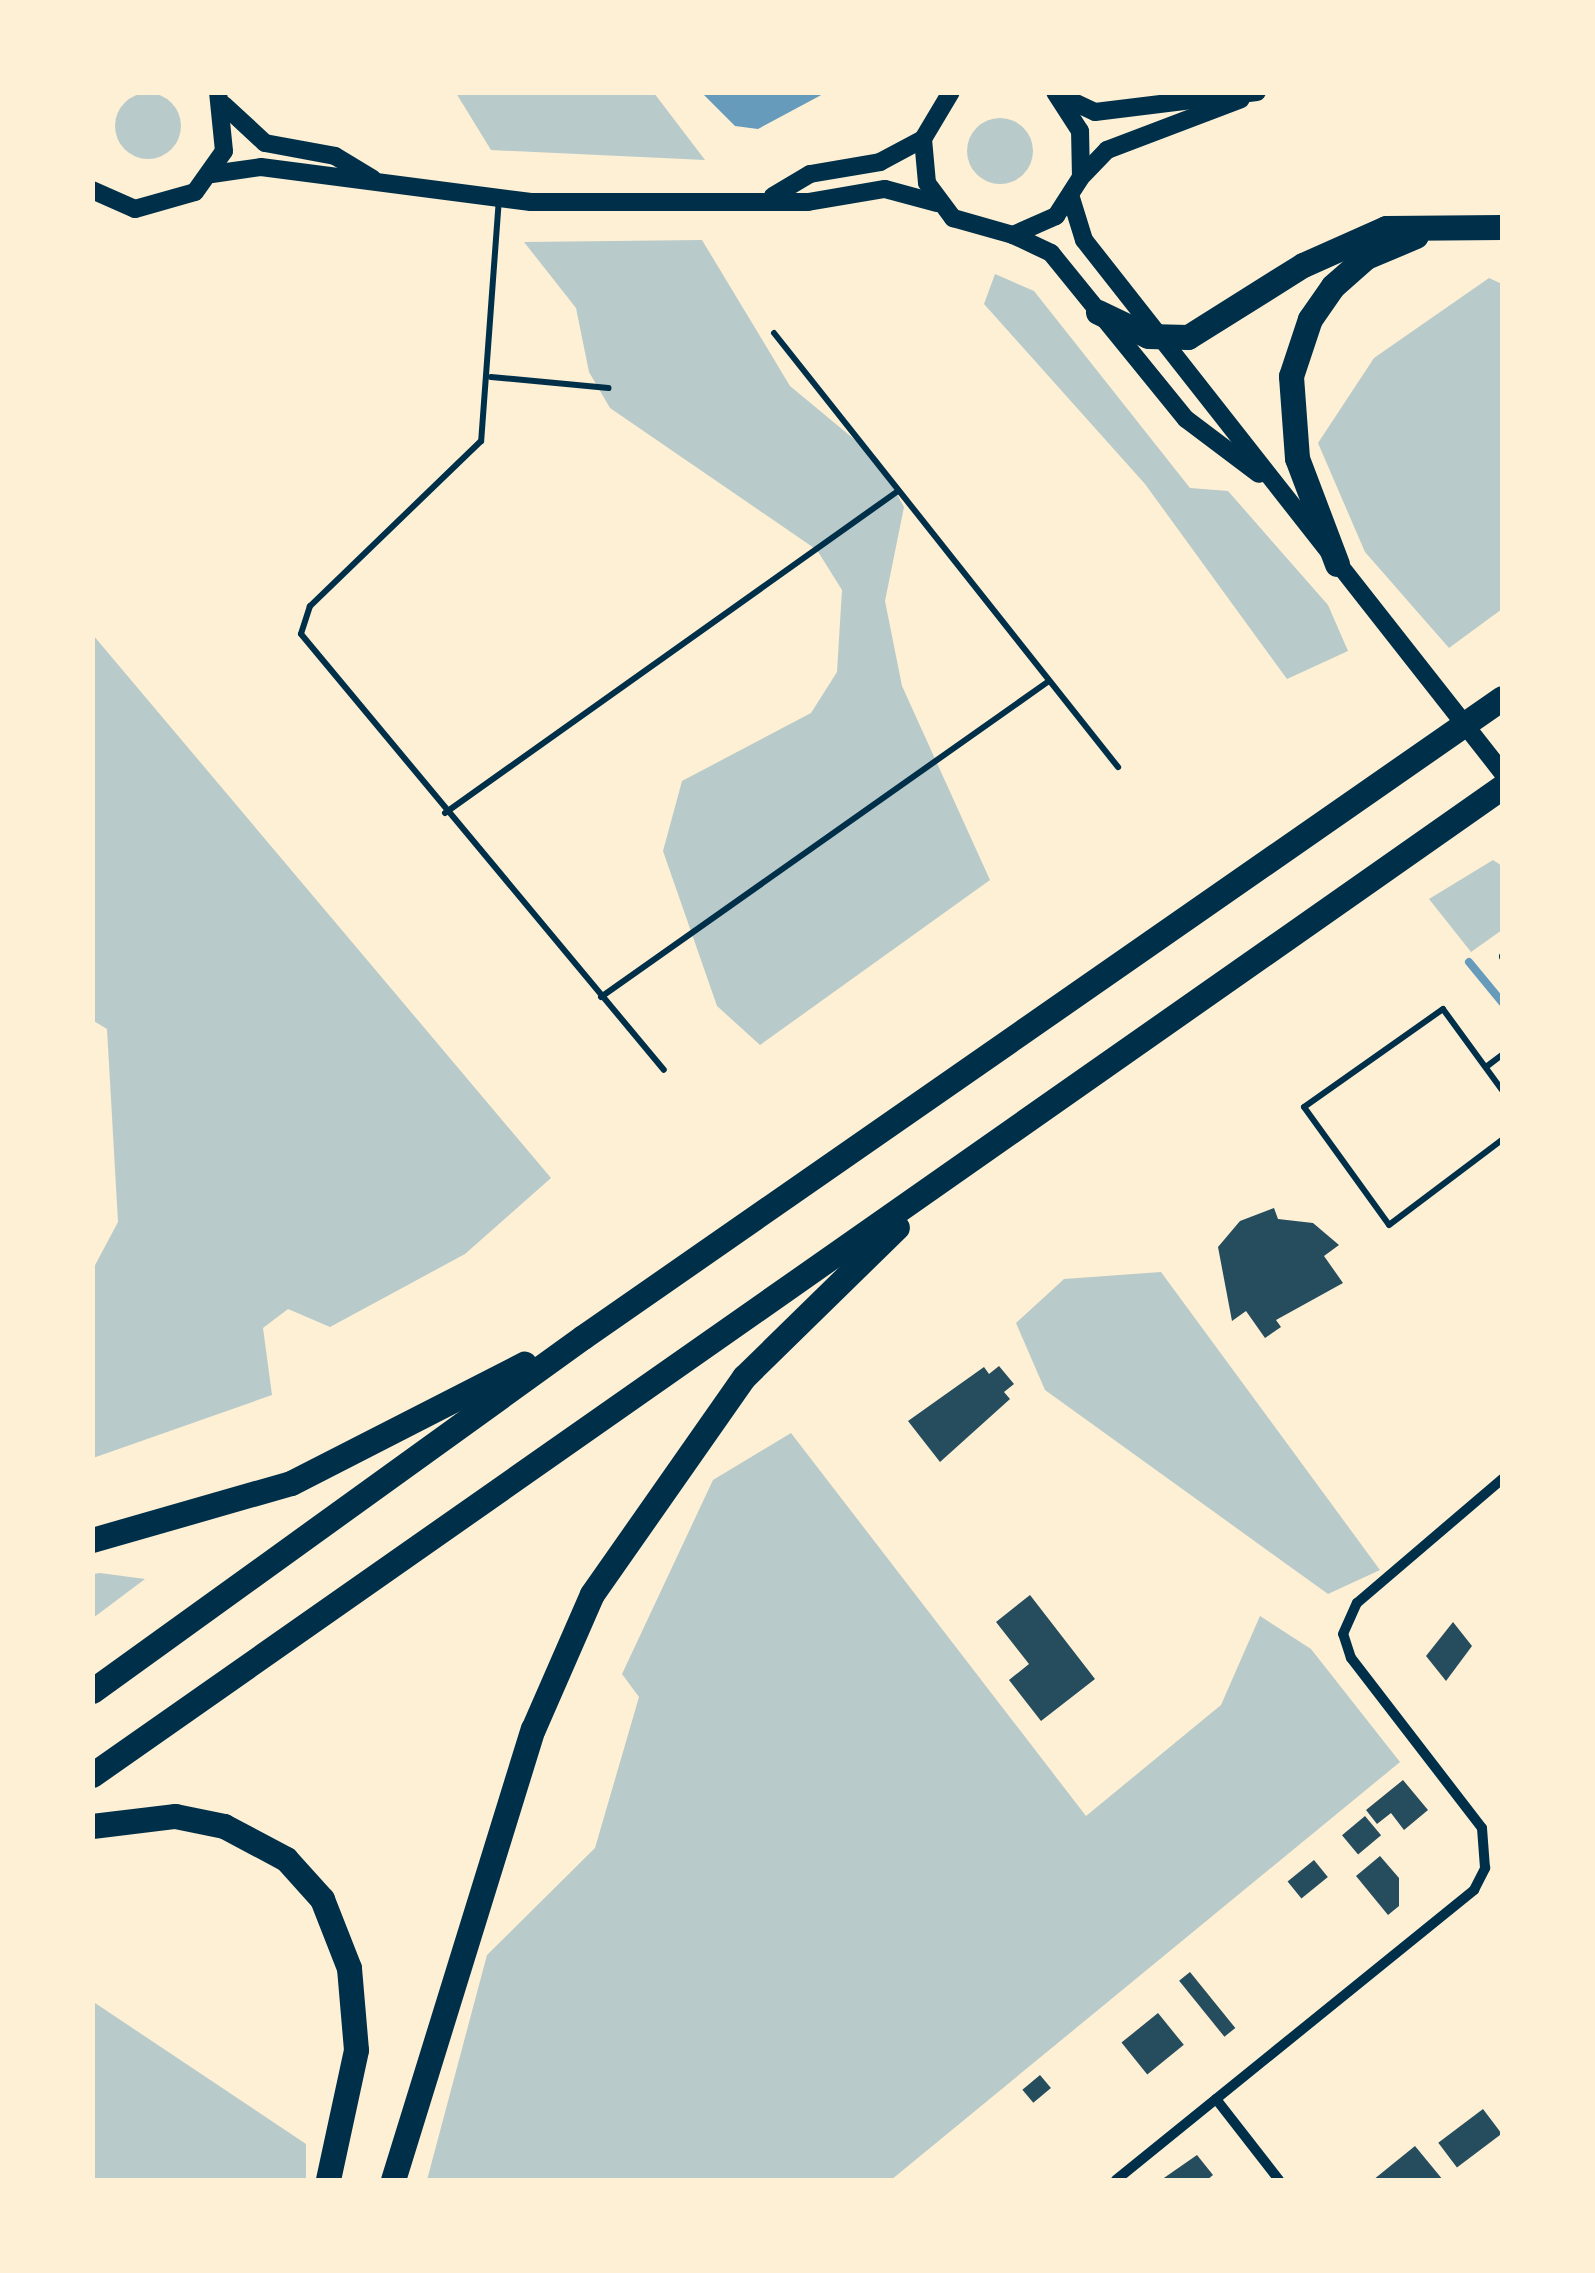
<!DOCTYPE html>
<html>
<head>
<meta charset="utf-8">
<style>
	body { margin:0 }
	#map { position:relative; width:1595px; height:2273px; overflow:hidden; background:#fdf0d5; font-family:Overpass,sans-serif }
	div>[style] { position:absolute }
	.green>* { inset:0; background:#b9caca }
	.round { border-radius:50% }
	.water>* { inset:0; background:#669bbc }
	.stream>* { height:8px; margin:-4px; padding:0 4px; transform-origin:4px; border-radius:4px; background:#669bbc }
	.building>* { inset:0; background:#264d5e; transform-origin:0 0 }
	.service>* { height:6px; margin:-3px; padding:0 3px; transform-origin:3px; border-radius:3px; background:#003049 }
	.minor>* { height:10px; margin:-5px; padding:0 5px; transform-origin:5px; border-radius:5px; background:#003049 }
	.tertiary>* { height:18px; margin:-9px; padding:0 9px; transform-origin:9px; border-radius:9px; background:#003049 }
	.motorway>* { height:25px; margin:-12.5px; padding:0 12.5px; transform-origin:12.5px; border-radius:12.5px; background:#003049 }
	span { translate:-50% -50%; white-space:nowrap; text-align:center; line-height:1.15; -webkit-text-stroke:8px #fdf0d5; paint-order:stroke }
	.frame { position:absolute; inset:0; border:95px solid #fdf0d5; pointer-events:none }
</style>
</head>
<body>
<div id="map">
	<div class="green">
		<i style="clip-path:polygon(456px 93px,654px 93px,705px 160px,491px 150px)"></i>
		<i class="round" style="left:115px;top:93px;width:66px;height:66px"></i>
		<i class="round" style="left:967px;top:118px;width:66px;height:66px"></i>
		<i style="clip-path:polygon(702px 240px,790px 386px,878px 459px,904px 507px,885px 601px,902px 686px,990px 880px,760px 1045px,717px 1006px,663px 851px,682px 781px,811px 713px,837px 672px,842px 590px,817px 550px,610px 408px,589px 372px,576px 308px,524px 242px)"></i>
		<i style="clip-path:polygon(995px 274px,1034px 291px,1190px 488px,1228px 491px,1328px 605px,1348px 651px,1287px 679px,1145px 484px,984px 304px)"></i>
		<i style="clip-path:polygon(1489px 278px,1502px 284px,1502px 609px,1449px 648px,1365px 552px,1318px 443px,1374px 358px)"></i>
		<i style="clip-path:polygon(93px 635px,551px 1178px,465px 1254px,330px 1327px,288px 1309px,263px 1328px,272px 1395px,93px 1458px,93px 1269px,118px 1222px,107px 1029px,92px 1020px)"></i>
		<i style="clip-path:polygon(1493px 860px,1502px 866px,1502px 930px,1471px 952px,1429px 899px)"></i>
		<i style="clip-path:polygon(1161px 1272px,1380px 1570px,1328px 1594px,1045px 1390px,1016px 1323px,1064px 1279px)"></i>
		<i style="clip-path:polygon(791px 1433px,1086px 1816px,1221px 1705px,1260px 1616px,1311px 1649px,1400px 1762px,891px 2180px,427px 2180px,487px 1955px,595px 1848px,639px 1697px,622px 1674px,713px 1480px)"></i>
		<i style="clip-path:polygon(100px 1573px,145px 1579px,93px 1618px,93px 1574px)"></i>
		<i style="clip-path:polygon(92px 2001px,306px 2144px,306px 2180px,93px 2180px)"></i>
	</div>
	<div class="water">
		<i style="clip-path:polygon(702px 93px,825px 93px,758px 129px,735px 126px)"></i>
	</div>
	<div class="stream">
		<i style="left:1469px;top:962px;width:52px;rotate:50.5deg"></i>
	</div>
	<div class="building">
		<i style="clip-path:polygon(1274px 1208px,1278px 1219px,1313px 1223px,1339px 1245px,1324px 1256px,1343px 1283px,1276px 1320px,1281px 1327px,1265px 1338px,1246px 1311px,1232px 1321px,1218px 1247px,1240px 1221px)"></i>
		<i style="clip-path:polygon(999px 1366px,1014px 1384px,1004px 1392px,1010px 1399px,940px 1462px,908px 1421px,984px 1367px,989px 1374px)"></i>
		<i style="clip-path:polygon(1030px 1595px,1095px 1679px,1041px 1721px,1009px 1680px,1029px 1664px,996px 1622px)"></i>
		<i style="clip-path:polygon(1453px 1622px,1472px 1646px,1446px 1681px,1426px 1656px)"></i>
		<i style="clip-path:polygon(1403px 1780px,1428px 1810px,1404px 1830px,1391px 1813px,1377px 1824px,1366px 1810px)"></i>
		<i style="left:1365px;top:1816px;width:25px;height:30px;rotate:50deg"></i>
		<i style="clip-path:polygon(1380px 1856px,1399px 1878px,1399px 1906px,1388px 1915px,1356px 1876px)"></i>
		<i style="left:1314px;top:1860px;width:22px;height:34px;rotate:51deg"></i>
		<i style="left:1190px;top:1972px;width:72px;height:14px;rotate:51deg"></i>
		<i style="left:1158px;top:2013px;width:41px;height:47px;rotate:51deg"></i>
		<i style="left:1040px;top:2075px;width:17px;height:23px;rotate:50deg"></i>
		<i style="left:1483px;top:2109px;width:31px;height:56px;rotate:53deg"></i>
		<i style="clip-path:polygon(1415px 2146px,1443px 2180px,1373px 2180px)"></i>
		<i style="clip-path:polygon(1197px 2155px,1213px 2175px,1207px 2180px,1161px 2180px)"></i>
	</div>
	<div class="service">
		<i style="left:499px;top:198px;width:244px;rotate:94.2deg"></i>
		<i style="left:481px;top:441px;width:238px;rotate:136deg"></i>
		<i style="left:310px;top:606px;width:29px;rotate:108deg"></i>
		<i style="left:301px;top:634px;width:567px;rotate:50.22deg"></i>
		<i style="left:774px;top:333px;width:554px;rotate:51.6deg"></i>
		<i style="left:491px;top:377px;width:118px;rotate:5.4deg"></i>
		<i style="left:445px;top:813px;width:556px;rotate:-35.41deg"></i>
		<i style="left:1502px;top:956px;width:1px;rotate:90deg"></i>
		<i style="left:601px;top:997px;width:548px;rotate:-35.2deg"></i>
		<i style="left:1486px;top:1067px;width:20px;rotate:-37deg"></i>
		<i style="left:1502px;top:1090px;width:100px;rotate:-126.1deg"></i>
		<i style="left:1443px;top:1009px;width:170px;rotate:144.8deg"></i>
		<i style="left:1304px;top:1107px;width:145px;rotate:54.2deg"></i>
		<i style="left:1389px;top:1225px;width:141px;rotate:-37deg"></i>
	</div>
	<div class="minor">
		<i style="left:1216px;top:2099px;width:103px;rotate:52.1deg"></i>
		<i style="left:1116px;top:2180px;width:461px;rotate:-39deg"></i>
		<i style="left:1474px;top:1890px;width:25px;rotate:-63deg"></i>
		<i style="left:1485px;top:1868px;width:40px;rotate:-94.3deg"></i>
		<i style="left:1482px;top:1828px;width:215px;rotate:-127.6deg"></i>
		<i style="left:1351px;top:1658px;width:25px;rotate:-108deg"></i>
		<i style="left:1343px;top:1634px;width:34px;rotate:-66deg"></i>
		<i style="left:1357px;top:1603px;width:191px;rotate:-40.5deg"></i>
	</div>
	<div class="tertiary">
		<i style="left:951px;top:92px;width:55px;rotate:120.8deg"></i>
		<i style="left:923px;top:139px;width:44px;rotate:84.8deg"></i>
		<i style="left:927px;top:183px;width:44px;rotate:53.4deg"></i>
		<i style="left:953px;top:218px;width:62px;rotate:15.8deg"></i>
		<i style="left:1013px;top:235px;width:47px;rotate:-23.8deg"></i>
		<i style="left:1056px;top:216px;width:46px;rotate:-57.3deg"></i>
		<i style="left:1081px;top:177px;width:46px;rotate:-91.2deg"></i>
		<i style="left:1080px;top:131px;width:46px;rotate:-122.7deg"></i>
		<i style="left:1063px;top:97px;width:35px;rotate:25deg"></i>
		<i style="left:1095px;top:112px;width:163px;rotate:-7deg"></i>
		<i style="left:224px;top:105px;width:56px;rotate:42.8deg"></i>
		<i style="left:265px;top:143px;width:71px;rotate:10.5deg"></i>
		<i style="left:335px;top:156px;width:44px;rotate:31.2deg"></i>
		<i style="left:212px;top:174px;width:49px;rotate:-8.1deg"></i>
		<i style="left:261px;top:167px;width:272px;rotate:7.4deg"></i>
		<i style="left:531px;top:202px;width:277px"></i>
		<i style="left:808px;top:202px;width:78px;rotate:-9.6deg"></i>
		<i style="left:885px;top:189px;width:54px;rotate:15.1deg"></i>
		<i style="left:1083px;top:175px;width:35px;rotate:-46deg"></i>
		<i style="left:1107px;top:150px;width:143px;rotate:-20.8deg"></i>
		<i style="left:92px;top:190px;width:47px;rotate:23.8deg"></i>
		<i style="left:135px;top:209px;width:62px;rotate:-15.8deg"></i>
		<i style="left:195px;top:192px;width:50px;rotate:-54.7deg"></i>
		<i style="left:224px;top:151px;width:59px;rotate:-95.8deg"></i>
		<i style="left:773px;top:196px;width:43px;rotate:-30.7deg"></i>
		<i style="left:810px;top:174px;width:71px;rotate:-9.7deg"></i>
		<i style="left:880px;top:162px;width:49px;rotate:-28.1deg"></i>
		<i style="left:1071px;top:198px;width:44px;rotate:72.8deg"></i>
		<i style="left:1084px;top:240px;width:677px;rotate:51.84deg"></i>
		<i style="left:1013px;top:235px;width:42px;rotate:25.3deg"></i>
		<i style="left:1051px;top:253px;width:214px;rotate:50.9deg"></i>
		<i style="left:1186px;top:419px;width:91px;rotate:37deg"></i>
	</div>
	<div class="motorway">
		<i style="left:1098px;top:312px;width:55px;rotate:25.6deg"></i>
		<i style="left:1148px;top:336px;width:40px;rotate:1.4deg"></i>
		<i style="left:1188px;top:337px;width:136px;rotate:-32.1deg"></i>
		<i style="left:1303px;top:265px;width:91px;rotate:-24deg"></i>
		<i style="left:1386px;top:228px;width:116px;rotate:-0.5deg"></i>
		<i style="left:1337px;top:564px;width:113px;rotate:-110.7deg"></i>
		<i style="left:1297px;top:458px;width:82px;rotate:-94.2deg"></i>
		<i style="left:1291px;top:376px;width:60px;rotate:-71.6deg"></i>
		<i style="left:1310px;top:319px;width:40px;rotate:-55.1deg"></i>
		<i style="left:1333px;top:286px;width:44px;rotate:-41.3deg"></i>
		<i style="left:1366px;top:257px;width:54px;rotate:-22.8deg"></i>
		<i style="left:92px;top:1540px;width:207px;rotate:-16deg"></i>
		<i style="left:291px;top:1483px;width:262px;rotate:-27.1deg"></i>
		<i style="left:92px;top:1691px;width:605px;rotate:-35.79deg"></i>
		<i style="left:583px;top:1337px;width:1119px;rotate:-34.81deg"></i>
		<i style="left:92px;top:1775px;width:1722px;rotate:-35.02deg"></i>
		<i style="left:92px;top:1826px;width:84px;rotate:-6.9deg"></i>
		<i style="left:175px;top:1816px;width:50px;rotate:11.5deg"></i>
		<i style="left:224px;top:1826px;width:70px;rotate:28deg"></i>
		<i style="left:286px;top:1859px;width:54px;rotate:48deg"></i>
		<i style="left:322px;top:1899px;width:74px;rotate:68.6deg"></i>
		<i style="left:349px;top:1968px;width:82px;rotate:85.1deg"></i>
		<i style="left:356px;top:2050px;width:133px;rotate:102.2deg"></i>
		<i style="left:393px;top:2180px;width:472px;rotate:-72.8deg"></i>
		<i style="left:533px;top:1729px;width:147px;rotate:-66.4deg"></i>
		<i style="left:592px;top:1594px;width:265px;rotate:-55deg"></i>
		<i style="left:744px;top:1377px;width:214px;rotate:-44.4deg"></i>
	</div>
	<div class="frame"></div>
</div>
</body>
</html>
